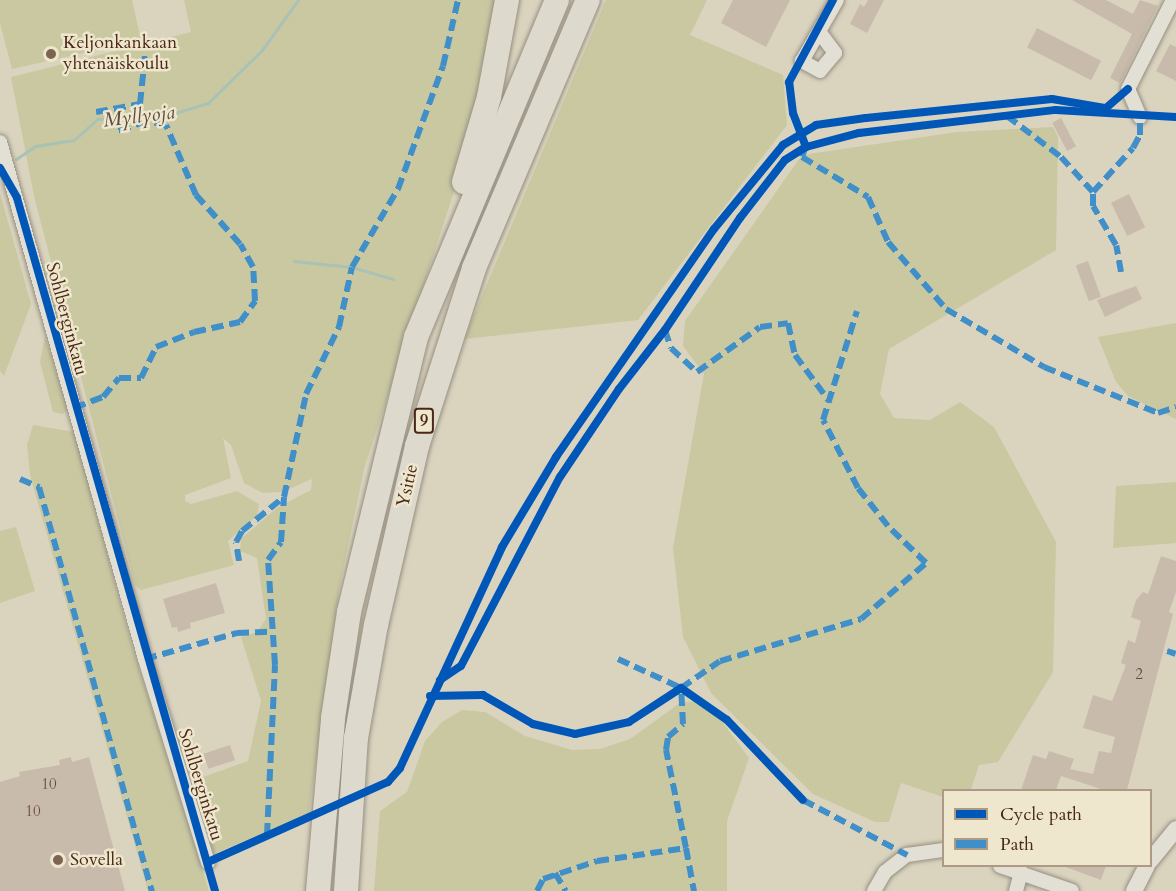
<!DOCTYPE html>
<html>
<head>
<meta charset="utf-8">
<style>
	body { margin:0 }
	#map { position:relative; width:1176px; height:891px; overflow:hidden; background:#dad4bf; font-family:Cardo,serif }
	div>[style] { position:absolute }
	.green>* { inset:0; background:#c9c8a1 }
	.stream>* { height:3px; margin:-1.5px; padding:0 1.5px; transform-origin:1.5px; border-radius:1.5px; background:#aac2b5 }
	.building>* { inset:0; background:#c9bbab; transform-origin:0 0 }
	.roads { filter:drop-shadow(0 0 2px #978f81) drop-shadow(0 0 2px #978f81) }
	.minor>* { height:14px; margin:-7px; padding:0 7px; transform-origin:7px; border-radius:7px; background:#e2dfd4 }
	.tertiary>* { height:16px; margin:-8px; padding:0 8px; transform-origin:8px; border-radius:8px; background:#e2dfd4 }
	.motorway>* { height:24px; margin:-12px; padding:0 12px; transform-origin:12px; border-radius:12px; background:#dddacd }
	.quiet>* { height:6px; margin-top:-3px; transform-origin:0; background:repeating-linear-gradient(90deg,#418fc9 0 12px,transparent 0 18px) }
	.cycleway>* { height:8px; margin:-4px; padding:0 4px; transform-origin:4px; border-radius:4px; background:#0057b8 }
	.dots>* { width:16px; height:16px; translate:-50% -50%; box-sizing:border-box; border:3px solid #eee7ce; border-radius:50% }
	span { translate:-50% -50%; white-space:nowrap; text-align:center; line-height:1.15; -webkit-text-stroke:5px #eee7ce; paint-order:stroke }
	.number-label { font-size:15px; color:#6a4c3c }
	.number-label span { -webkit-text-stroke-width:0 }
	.shield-label span { padding:2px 4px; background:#eee7ce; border:2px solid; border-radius:4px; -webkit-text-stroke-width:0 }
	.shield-label { font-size:16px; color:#4a2717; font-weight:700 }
	.poi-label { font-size:18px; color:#4a2717 }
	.left { translate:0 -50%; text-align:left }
	.street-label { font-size:18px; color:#4a2717 }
	.water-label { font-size:20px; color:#5d4c3e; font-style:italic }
	.legend { position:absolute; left:942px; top:789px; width:210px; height:78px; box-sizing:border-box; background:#eee7ce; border:2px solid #ac9a85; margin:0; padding:8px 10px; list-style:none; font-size:18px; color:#4a2717 }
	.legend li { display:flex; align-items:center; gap:12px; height:30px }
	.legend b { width:30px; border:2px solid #ac9a85 }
</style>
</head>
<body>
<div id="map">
	<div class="green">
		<i style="clip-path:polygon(0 0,132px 0,141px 40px,12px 69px,0 23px)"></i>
		<i style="clip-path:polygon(184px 0,498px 0,473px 133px,364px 469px,339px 590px,309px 813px,214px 854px,189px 782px,248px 761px,261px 701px,241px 637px,257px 632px,266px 619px,257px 558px,240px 551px,241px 539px,278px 507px,311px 490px,312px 479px,282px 492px,263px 493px,244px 483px,231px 445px,223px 438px,231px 478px,185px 495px,185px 501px,191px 504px,237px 491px,259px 504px,257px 516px,228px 541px,234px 565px,141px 590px,135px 585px,34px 196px,11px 77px,191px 32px)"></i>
		<i style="clip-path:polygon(606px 0,707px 0,690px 35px,783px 75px,787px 125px,638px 320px,464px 339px)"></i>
		<i style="clip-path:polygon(1053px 127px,1058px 137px,1056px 250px,889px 349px,880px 394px,894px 418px,930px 420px,960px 402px,994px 427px,1056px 542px,1053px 672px,998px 762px,979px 765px,971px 790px,944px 790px,943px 797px,901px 783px,889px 822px,875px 822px,813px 794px,711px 693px,683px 637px,673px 548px,704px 374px,683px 346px,685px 321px,802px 155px,957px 132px)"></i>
		<i style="clip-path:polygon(0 193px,31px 304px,4px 376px,0 371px)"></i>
		<i style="clip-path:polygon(1176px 323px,1176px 419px,1128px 396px,1116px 382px,1098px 337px)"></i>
		<i style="clip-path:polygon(45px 336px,68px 410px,62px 414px,53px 412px,40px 362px)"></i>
		<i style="clip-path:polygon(33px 425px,75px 432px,129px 636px,209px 891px,148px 891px,30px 475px,27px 445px)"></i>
		<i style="clip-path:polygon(1176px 482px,1176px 543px,1113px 548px,1116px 486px)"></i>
		<i style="clip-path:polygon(16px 527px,35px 591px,0 603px,0 531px)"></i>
		<i style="clip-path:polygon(695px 701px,721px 720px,749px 758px,727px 821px,727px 891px,374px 891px,380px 811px,407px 792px,425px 741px,442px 722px,462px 710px,485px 712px,525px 736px,572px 750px,600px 749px,630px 739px,680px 703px)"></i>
	</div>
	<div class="stream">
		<i style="left:16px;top:159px;width:23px;rotate:-34deg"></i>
		<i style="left:35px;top:146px;width:39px;rotate:-9deg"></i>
		<i style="left:74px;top:140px;width:31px;rotate:-42deg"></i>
		<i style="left:97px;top:119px;width:71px;rotate:-3.2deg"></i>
		<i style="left:168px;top:115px;width:42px;rotate:-16.7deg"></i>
		<i style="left:208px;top:103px;width:76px;rotate:-44.5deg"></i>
		<i style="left:262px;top:50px;width:62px;rotate:-54.2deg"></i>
		<i style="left:294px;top:261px;width:58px;rotate:5.9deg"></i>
		<i style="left:352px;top:267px;width:43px;rotate:16.3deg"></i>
	</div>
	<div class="building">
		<i style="clip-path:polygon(733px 0,790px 0,766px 47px,721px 23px)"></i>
		<i style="clip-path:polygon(868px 0,884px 0,867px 33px,850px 24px,860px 4px,864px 7px)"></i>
		<i style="clip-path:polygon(1072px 0,1106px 0,1133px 14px,1140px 0,1158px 6px,1120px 83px,1110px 78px,1132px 34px)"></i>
		<i style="left:1037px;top:28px;width:72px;height:22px;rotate:27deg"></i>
		<i style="clip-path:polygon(1170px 44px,1176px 47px,1176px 81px,1156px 71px)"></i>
		<i style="left:1061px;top:118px;width:32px;height:10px;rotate:62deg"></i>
		<i style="left:1129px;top:194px;width:37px;height:20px;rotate:64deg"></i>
		<i style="left:1088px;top:261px;width:38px;height:13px;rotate:70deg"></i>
		<i style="clip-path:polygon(1136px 286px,1142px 299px,1105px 317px,1097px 300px)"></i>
		<i style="clip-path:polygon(1161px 556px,1176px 561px,1176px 592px,1169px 612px,1173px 614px,1127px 790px,1104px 790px,1061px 776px,1056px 790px,1021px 790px,1033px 755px,1046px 759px,1049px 751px,1074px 759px,1070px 769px,1093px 774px,1099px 751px,1111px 753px,1115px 737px,1083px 728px,1093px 695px,1112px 701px,1126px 665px,1121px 663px,1128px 640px,1135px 643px,1141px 621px,1131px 617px,1136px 600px,1143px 592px,1148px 594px)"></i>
		<i style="clip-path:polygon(216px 583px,225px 613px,190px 623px,191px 628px,178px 632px,177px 627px,172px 628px,163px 599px)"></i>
		<i style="left:230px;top:745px;width:16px;height:28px;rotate:72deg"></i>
		<i style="clip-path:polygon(71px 757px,72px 762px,89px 757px,125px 891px,0 891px,0 782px,20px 776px,19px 772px,60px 765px,59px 760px)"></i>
		<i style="clip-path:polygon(1063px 866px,1106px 866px,1101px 880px)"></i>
	</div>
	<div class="roads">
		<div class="minor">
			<i style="left:820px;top:33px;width:25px;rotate:53deg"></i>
			<i style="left:835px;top:53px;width:23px;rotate:130deg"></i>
			<i style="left:820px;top:71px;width:21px;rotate:-151deg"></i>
			<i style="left:802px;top:61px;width:70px;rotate:-60.2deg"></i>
			<i style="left:1140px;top:117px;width:30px;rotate:-113deg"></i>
			<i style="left:1128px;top:89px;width:100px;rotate:-63.2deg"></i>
			<i style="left:0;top:142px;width:537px;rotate:74.33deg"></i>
			<i style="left:145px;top:659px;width:213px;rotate:72.8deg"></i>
			<i style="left:1000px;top:866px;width:76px;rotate:19.1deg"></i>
			<i style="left:874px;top:891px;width:22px;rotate:-60deg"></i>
			<i style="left:885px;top:872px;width:28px;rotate:-38deg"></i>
			<i style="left:907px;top:855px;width:37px;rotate:-8deg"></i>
			<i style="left:1016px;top:891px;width:20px;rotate:-75deg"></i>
		</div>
		<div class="tertiary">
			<i style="left:1150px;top:861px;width:41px;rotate:-50.9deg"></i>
			<i style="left:1134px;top:891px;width:28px;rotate:-63deg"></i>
		</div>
		<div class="motorway">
			<i style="left:464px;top:182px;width:89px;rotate:-73.6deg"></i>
			<i style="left:489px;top:97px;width:99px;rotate:-79.5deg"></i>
			<i style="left:318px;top:891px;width:174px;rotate:-85deg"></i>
			<i style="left:333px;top:718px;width:107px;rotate:-81.4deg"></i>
			<i style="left:349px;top:612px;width:283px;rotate:-76.3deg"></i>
			<i style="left:416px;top:337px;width:365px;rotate:-67.3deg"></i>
			<i style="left:346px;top:891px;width:153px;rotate:-86.3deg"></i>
			<i style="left:356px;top:738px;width:115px;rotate:-80deg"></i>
			<i style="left:376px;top:625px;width:184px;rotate:-77.1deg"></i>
			<i style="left:417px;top:446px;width:187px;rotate:-72.2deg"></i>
			<i style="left:474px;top:268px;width:291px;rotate:-67deg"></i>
		</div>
	</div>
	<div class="quiet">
		<i style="left:96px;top:112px;width:45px;rotate:-10.3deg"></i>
		<i style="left:140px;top:104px;width:58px;rotate:-84.1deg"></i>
		<i style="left:1007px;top:116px;width:68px;rotate:37.2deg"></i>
		<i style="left:1061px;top:157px;width:47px;rotate:47.6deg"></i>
		<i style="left:805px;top:148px;width:9px;rotate:108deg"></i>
		<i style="left:802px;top:157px;width:77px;rotate:31.2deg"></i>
		<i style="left:868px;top:197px;width:49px;rotate:66deg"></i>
		<i style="left:888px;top:242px;width:89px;rotate:49.1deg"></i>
		<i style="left:946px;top:309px;width:114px;rotate:30.6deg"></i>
		<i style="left:1044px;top:367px;width:123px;rotate:22deg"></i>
		<i style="left:1158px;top:413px;width:19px;rotate:-18deg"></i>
		<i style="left:1121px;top:272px;width:27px;rotate:-100deg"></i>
		<i style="left:1116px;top:245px;width:45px;rotate:-120.5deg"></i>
		<i style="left:1093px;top:206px;width:14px;rotate:-90deg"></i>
		<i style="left:1093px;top:192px;width:59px;rotate:-47.7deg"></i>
		<i style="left:1133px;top:148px;width:15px;rotate:-62deg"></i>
		<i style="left:1140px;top:135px;width:18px;rotate:-90deg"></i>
		<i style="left:665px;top:330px;width:19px;rotate:72deg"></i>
		<i style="left:671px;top:348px;width:35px;rotate:43deg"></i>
		<i style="left:697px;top:372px;width:77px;rotate:-35.5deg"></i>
		<i style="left:760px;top:327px;width:28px;rotate:-8deg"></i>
		<i style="left:788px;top:323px;width:33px;rotate:78deg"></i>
		<i style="left:795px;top:355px;width:57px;rotate:53.5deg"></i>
		<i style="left:74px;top:408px;width:31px;rotate:-21deg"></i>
		<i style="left:103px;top:397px;width:25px;rotate:-50deg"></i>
		<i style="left:119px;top:378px;width:22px"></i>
		<i style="left:141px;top:378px;width:34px;rotate:-64deg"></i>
		<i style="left:156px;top:347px;width:41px;rotate:-21.5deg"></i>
		<i style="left:194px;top:332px;width:47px;rotate:-12.3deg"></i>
		<i style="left:240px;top:322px;width:26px;rotate:-54deg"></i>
		<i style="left:255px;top:301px;width:34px;rotate:-93deg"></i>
		<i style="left:253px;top:267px;width:26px;rotate:-119deg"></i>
		<i style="left:240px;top:244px;width:66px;rotate:-131.9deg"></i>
		<i style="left:196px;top:195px;width:76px;rotate:-113.2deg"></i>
		<i style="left:166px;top:125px;width:19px;rotate:-168deg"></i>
		<i style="left:147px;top:121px;width:34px;rotate:161deg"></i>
		<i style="left:20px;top:479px;width:21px;rotate:23deg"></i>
		<i style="left:39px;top:487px;width:420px;rotate:74.4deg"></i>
		<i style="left:239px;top:561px;width:19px;rotate:-99deg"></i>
		<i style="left:236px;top:542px;width:13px;rotate:-61deg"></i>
		<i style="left:242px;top:531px;width:54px;rotate:-39deg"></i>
		<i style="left:1167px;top:651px;width:9px;rotate:18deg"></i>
		<i style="left:145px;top:659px;width:96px;rotate:-15.8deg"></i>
		<i style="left:237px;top:633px;width:33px;rotate:-2deg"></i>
		<i style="left:618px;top:659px;width:69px;rotate:24.7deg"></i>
		<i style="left:681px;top:688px;width:47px;rotate:-34.7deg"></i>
		<i style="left:720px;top:661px;width:147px;rotate:-16.6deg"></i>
		<i style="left:861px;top:619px;width:86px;rotate:-40.7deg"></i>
		<i style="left:926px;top:563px;width:53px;rotate:-135.8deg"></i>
		<i style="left:888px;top:526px;width:48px;rotate:-128.3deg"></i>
		<i style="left:858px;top:488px;width:76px;rotate:-117.2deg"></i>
		<i style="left:823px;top:420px;width:114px;rotate:-72.7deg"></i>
		<i style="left:803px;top:800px;width:118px;rotate:27.9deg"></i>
		<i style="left:267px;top:835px;width:170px;rotate:-87.3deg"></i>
		<i style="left:275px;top:665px;width:105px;rotate:-93.8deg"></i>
		<i style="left:268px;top:560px;width:22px;rotate:-54deg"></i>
		<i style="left:281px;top:542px;width:45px;rotate:-86.2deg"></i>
		<i style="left:284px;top:497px;width:105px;rotate:-77.9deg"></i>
		<i style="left:306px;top:394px;width:75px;rotate:-63.8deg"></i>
		<i style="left:339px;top:327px;width:61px;rotate:-77.8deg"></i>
		<i style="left:352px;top:267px;width:91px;rotate:-59.5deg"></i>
		<i style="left:398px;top:189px;width:131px;rotate:-69.9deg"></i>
		<i style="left:443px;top:66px;width:68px;rotate:-77.2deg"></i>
		<i style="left:686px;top:848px;width:44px;rotate:79.5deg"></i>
		<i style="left:555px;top:873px;width:21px;rotate:59deg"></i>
		<i style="left:537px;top:891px;width:13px;rotate:-63deg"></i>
		<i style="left:543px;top:879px;width:57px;rotate:-18.4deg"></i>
		<i style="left:597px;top:861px;width:90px;rotate:-8.3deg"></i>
		<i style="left:686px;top:848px;width:100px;rotate:-101.5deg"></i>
		<i style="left:666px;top:750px;width:13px;rotate:-81deg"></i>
		<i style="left:668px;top:737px;width:20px;rotate:-41deg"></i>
		<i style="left:683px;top:724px;width:36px;rotate:-93deg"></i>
	</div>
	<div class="cycleway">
		<i style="left:806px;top:147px;width:55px;rotate:-14.8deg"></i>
		<i style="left:859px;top:133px;width:198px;rotate:-6.7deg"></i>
		<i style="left:1056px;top:110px;width:120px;rotate:3.3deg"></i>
		<i style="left:0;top:168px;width:34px;rotate:60deg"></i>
		<i style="left:17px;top:198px;width:721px;rotate:74.05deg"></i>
		<i style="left:440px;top:680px;width:25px;rotate:-34deg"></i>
		<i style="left:461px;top:666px;width:213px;rotate:-62.4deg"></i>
		<i style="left:560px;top:477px;width:106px;rotate:-56.2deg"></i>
		<i style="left:619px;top:389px;width:75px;rotate:-52.1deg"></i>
		<i style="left:665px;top:330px;width:135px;rotate:-56.2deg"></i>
		<i style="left:740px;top:218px;width:73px;rotate:-52.2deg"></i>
		<i style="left:785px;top:160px;width:25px;rotate:-32deg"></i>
		<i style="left:806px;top:147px;width:36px;rotate:-111deg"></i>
		<i style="left:793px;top:113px;width:31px;rotate:-97deg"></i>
		<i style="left:789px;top:82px;width:93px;rotate:-61.8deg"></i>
		<i style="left:430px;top:696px;width:53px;rotate:-1.1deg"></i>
		<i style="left:483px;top:695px;width:58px;rotate:30.1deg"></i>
		<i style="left:533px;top:724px;width:43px;rotate:13.4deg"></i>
		<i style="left:575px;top:734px;width:55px;rotate:-12.5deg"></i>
		<i style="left:629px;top:722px;width:62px;rotate:-33.2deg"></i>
		<i style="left:681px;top:688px;width:56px;rotate:34.8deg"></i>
		<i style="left:727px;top:720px;width:110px;rotate:46.5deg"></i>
		<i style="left:208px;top:862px;width:197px;rotate:-24deg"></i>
		<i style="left:388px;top:782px;width:18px;rotate:-49deg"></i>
		<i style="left:400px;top:768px;width:243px;rotate:-65.2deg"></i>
		<i style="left:502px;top:547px;width:105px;rotate:-59deg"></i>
		<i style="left:556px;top:457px;width:277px;rotate:-55.3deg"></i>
		<i style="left:714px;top:229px;width:109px;rotate:-50.6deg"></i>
		<i style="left:783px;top:145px;width:39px;rotate:-31deg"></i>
		<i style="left:816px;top:125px;width:50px;rotate:-8deg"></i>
		<i style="left:866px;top:118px;width:187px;rotate:-5.8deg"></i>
		<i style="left:1052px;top:99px;width:55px;rotate:9.5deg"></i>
		<i style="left:1106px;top:108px;width:29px;rotate:-41deg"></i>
	</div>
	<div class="dots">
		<i style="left:51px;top:54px;background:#7c6452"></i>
		<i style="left:58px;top:860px;background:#7c6452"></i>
	</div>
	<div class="number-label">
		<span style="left:1139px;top:675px">2</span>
		<span style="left:49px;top:785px">10</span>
		<span style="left:33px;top:812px">10</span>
	</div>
	<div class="shield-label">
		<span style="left:424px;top:421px">9</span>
	</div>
	<div class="poi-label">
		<span class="left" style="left:63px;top:54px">Keljonkankaan<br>yhtenäiskoulu</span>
		<span class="left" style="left:70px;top:860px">Sovella</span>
	</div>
	<div class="street-label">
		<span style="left:66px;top:319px;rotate:75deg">Sohlberginkatu</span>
		<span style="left:408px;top:486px;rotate:-77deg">Ysitie</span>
		<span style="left:200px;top:785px;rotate:73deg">Sohlberginkatu</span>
	</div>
	<div class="water-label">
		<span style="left:139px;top:116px;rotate:-7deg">Myllyoja</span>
	</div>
	<ul class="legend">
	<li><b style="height:8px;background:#0057b8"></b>Cycle path</li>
	<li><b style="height:8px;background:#418fc9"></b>Path</li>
	</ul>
</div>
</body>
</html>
